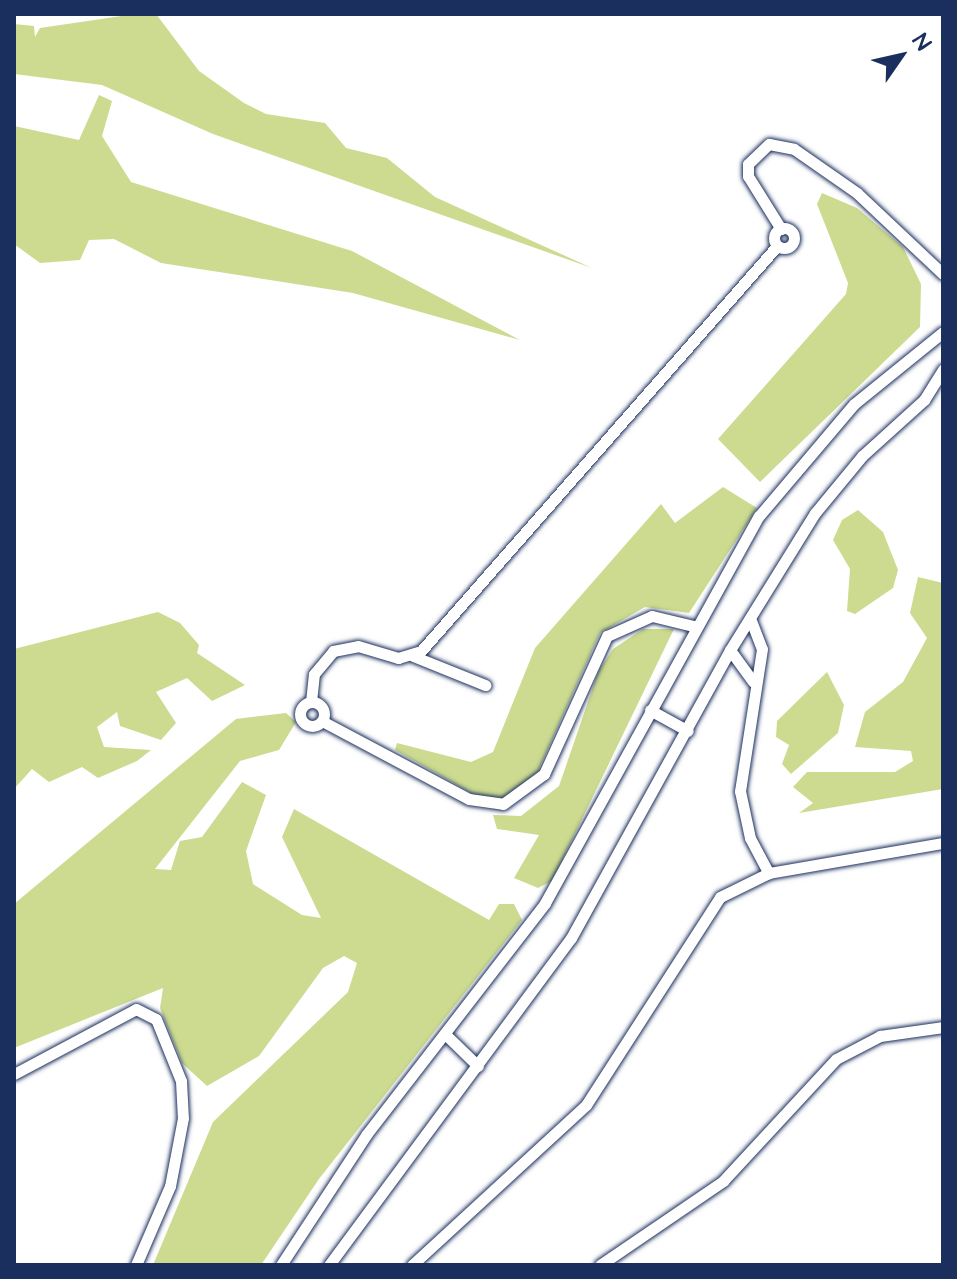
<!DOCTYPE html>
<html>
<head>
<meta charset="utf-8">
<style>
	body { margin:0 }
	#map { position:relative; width:957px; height:1279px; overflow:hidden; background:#fff; font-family:"Architects Daughter",sans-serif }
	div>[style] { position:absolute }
	.green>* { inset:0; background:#ccdb8f }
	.roads { filter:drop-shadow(0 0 2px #1b2f5e) drop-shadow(0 0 2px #1b2f5e) }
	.minor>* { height:11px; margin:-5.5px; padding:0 5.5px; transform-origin:5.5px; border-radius:5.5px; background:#fff }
	.minor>.ring { margin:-5.5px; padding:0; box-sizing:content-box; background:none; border:11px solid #fff; border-radius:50% }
	span { translate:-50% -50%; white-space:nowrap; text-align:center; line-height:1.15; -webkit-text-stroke:7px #fff; paint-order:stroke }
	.frame { position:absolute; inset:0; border:16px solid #1b2f5e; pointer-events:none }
	.north { position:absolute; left:861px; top:16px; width:80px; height:80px; -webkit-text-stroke:6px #fff; paint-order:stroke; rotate:56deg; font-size:22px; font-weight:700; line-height:32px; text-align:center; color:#1b2f5e }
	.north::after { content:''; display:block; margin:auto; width:28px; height:36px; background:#1b2f5e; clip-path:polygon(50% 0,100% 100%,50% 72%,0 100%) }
</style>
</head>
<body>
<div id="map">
	<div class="green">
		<i style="clip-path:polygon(135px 14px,156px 14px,199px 71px,244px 103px,266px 114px,325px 123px,346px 148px,387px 158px,435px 197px,592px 268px,213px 134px,102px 85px,14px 74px,14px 24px,34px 26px,35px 37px,40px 28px)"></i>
		<i style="clip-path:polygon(99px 95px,112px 101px,102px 136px,131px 182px,352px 251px,520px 340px,353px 293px,161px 263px,114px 239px,89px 240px,80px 260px,40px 263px,14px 244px,14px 126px,79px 140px)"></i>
		<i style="clip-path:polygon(822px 193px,857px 208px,903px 247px,921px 284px,920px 327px,760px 482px,718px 439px,846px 294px,848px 283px,817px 204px)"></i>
		<i style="clip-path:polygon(723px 487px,757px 508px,689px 613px,645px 607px,600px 633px,533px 782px,503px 799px,482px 799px,395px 750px,397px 743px,471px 762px,493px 752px,535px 648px,661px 504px,675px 523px)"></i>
		<i style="clip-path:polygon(858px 510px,883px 532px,898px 570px,893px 588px,855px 614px,847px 611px,850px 569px,833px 540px,842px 520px)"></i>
		<i style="clip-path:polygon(918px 577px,943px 583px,943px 789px,799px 813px,813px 803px,793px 787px,807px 772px,895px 772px,913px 761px,911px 751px,855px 747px,865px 712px,903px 682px,927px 638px,910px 613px)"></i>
		<i style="clip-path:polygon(158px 612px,180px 623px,199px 645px,197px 653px,245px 685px,212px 701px,187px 678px,156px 692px,176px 723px,161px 740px,120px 726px,117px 712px,97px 727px,104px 747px,151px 750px,137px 761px,98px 778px,82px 767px,49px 782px,32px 769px,14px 789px,14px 649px)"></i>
		<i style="clip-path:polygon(643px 629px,674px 629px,552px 881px,538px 888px,514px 878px,539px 835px,497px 829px,493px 815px,521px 816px,559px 786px,599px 670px,613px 649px)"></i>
		<i style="clip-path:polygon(827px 672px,844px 705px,838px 733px,791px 774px,782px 764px,789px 745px,776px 737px,777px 721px)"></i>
		<i style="clip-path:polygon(286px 713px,296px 722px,279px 750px,240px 761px,155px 869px,171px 870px,180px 841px,202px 837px,242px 782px,266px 795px,246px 851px,253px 884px,302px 915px,321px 918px,282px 837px,294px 809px,489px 920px,499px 904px,514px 904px,522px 920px,319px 1179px,261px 1265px,153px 1265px,213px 1122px,348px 992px,357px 963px,344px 956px,323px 968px,259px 1056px,207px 1086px,182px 1063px,160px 1008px,163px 988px,14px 1048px,14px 904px,236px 719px)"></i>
	</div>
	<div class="roads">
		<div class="minor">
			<i class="ring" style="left:774px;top:228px;width:9px;height:9px"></i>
			<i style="left:781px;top:229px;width:62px;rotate:-121.9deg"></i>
			<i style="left:748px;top:176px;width:12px;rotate:-90deg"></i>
			<i style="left:748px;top:164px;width:29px;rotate:-44deg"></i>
			<i style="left:769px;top:144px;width:25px;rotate:11deg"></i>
			<i style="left:794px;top:149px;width:77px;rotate:34.9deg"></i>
			<i style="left:857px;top:193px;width:118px;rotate:43.3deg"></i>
			<i style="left:750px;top:618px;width:33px;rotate:69deg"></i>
			<i style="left:762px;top:649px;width:144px;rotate:98.8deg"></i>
			<i style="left:740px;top:791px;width:48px;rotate:78deg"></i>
			<i style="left:750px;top:838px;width:40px;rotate:62deg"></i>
			<i style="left:730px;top:650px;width:39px;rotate:54deg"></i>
			<i style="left:413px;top:656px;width:78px;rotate:21.9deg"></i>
			<i style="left:311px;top:702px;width:28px;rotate:-84deg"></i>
			<i style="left:314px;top:674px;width:30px;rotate:-50deg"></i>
			<i style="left:333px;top:651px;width:25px;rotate:-11deg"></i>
			<i style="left:358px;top:646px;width:42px;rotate:16.7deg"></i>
			<i style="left:398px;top:658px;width:24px;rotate:-17deg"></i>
			<i style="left:421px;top:651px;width:539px;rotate:-48.68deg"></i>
			<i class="ring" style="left:300px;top:702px;width:13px;height:13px"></i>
			<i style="left:650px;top:710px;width:43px;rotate:28.9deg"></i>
			<i style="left:322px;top:721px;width:166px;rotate:28deg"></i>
			<i style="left:469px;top:799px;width:34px;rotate:8deg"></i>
			<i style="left:503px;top:804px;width:51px;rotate:-36.2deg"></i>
			<i style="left:544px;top:774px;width:152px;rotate:-65.5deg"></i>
			<i style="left:607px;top:636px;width:49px;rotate:-24deg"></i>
			<i style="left:652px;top:616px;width:42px;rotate:13.7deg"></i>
			<i style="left:447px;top:1036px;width:43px;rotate:44.1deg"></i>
			<i style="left:14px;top:1074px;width:138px;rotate:-28deg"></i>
			<i style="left:136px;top:1009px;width:22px;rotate:27deg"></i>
			<i style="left:156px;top:1019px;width:67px;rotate:68deg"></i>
			<i style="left:181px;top:1081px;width:37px;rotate:87deg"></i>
			<i style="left:183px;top:1118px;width:69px;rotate:100.8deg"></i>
			<i style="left:170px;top:1186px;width:86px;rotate:113.3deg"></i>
			<i style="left:281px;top:1265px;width:155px;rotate:-56.8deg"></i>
			<i style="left:366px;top:1135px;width:293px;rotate:-52.3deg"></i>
			<i style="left:545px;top:903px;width:442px;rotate:-61.1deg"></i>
			<i style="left:759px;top:516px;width:147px;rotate:-49.7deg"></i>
			<i style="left:854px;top:404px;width:114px;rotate:-39deg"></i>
			<i style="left:329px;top:1265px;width:407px;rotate:-53.5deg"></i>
			<i style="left:571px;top:938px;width:329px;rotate:-61.1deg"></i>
			<i style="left:730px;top:650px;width:161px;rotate:-58.2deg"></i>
			<i style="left:815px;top:513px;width:74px;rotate:-50.5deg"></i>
			<i style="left:862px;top:456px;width:84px;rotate:-42.1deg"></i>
			<i style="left:924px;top:400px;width:36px;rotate:-58deg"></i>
			<i style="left:412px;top:1265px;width:236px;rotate:-42.6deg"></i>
			<i style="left:586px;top:1105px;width:247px;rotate:-57.2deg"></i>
			<i style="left:720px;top:897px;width:55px;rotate:-26.1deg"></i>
			<i style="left:769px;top:873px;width:177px;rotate:-9.8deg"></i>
			<i style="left:600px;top:1265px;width:149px;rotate:-34.3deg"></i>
			<i style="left:723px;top:1181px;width:166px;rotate:-47.2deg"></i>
			<i style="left:836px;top:1059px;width:50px;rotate:-27.6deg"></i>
			<i style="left:880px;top:1036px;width:64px;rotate:-8.1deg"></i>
		</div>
	</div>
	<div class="frame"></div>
	<div class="north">N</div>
</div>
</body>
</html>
